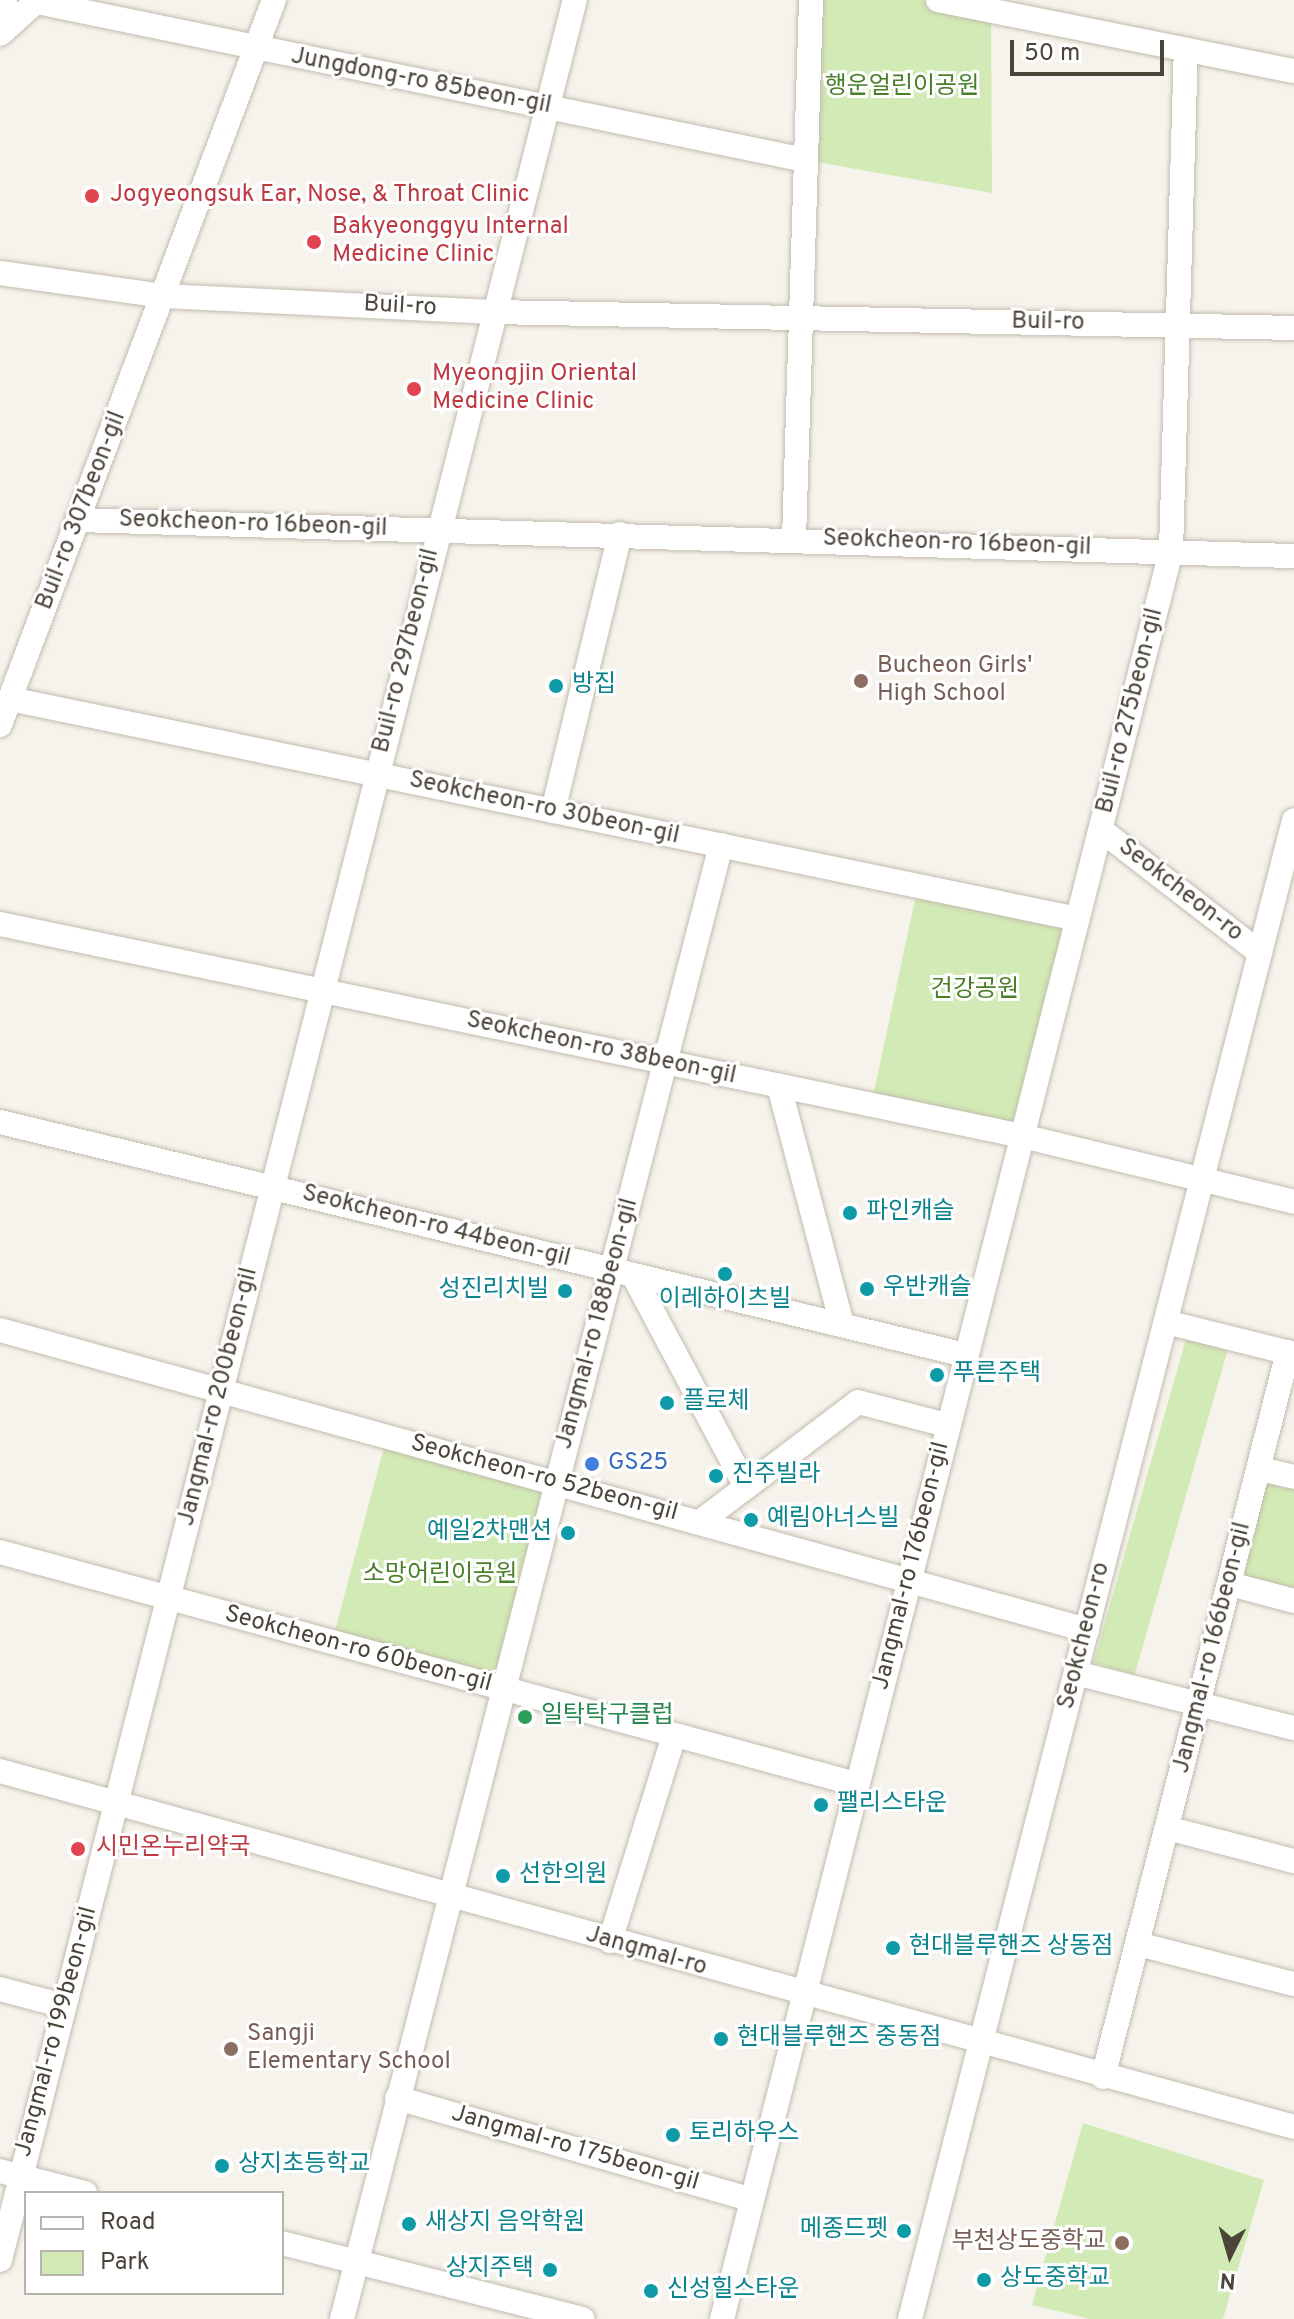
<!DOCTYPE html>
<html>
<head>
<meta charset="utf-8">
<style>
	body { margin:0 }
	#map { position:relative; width:1294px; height:2319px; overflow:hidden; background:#f6f3ec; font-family:Overpass,"Noto Sans KR",sans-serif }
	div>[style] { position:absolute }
	.green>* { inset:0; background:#d2eab5; transform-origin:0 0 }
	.roads { filter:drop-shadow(0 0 2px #c2bbae) drop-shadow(0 0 2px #c2bbae) }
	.minor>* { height:24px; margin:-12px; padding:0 12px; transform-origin:12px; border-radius:12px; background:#fff }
	.dots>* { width:22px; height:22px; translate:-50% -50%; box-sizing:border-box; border:4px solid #fff; border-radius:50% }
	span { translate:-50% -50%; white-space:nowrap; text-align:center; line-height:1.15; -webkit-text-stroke:6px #fff; paint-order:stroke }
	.street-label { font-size:24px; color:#4b4439 }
	.park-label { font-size:24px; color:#4a7f2a }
	.health-label { font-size:24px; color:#be3a42 }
	.left { translate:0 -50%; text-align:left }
	.education-label { font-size:24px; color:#785e54 }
	.right { translate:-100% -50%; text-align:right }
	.culture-label { font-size:24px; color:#0d838f }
	.shop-label { font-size:24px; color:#366cbe }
	.leisure-label { font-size:24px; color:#27864d }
	.legend { position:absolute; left:24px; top:2191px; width:260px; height:104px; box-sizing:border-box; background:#fff; border:2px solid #b7b4b0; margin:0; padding:10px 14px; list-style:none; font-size:24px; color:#4b4439 }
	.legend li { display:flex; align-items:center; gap:16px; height:40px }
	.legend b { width:40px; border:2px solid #b7b4b0 }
	.north { position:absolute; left:1190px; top:2215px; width:80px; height:80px; -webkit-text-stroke:6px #fff; paint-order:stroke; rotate:185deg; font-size:22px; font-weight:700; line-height:32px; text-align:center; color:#4b4439 }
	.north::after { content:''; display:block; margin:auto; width:28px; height:36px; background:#4b4439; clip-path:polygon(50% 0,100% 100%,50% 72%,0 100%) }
	.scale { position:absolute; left:1010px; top:40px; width:154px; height:36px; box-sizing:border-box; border:4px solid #4b4439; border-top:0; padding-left:10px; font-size:24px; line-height:28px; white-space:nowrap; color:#4b4439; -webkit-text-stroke:6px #fff; paint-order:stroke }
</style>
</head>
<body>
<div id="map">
	<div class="green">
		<i style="clip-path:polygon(811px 0,938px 0,991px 11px,992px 193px,805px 160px)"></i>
		<i style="left:918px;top:885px;width:164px;height:225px;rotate:12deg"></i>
		<i style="left:1187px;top:1336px;width:43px;height:340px;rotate:16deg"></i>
		<i style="left:387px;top:1436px;width:175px;height:214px;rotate:15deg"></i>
		<i style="clip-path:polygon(1260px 1469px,1294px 1477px,1294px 1601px,1230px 1584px)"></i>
		<i style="clip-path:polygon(1083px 2123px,1264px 2180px,1223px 2319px,1090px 2319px,1032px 2305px)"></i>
	</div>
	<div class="roads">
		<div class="minor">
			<i style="left:938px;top:0;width:363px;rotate:11.3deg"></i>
			<i style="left:37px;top:2px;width:784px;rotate:11.63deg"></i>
			<i style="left:0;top:14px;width:15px;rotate:-70deg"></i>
			<i style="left:0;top:34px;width:51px;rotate:-41.8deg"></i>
			<i style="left:0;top:273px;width:166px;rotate:8deg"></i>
			<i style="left:164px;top:296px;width:329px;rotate:2.8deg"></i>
			<i style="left:493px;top:312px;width:801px;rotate:1.14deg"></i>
			<i style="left:78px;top:520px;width:1217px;rotate:1.7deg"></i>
			<i style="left:794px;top:539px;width:539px;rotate:-88.19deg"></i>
			<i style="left:10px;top:699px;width:1090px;rotate:11.64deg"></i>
			<i style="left:0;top:725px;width:775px;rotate:-69.3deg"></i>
			<i style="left:553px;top:811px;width:285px;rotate:-76.4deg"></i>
			<i style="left:1101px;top:830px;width:201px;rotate:37.7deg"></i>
			<i style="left:0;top:924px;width:1044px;rotate:11.72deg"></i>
			<i style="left:1022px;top:1136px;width:280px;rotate:13.6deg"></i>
			<i style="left:779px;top:1086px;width:247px;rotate:75.2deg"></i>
			<i style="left:0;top:1122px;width:993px;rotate:13.57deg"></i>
			<i style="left:633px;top:1275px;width:240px;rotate:61.9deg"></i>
			<i style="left:1166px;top:1322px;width:132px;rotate:14deg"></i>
			<i style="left:0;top:1330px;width:1128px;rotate:15.43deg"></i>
			<i style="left:1260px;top:1469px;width:35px;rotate:13deg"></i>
			<i style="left:700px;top:1522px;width:198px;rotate:-37.2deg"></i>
			<i style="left:858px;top:1402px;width:92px;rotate:14.5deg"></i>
			<i style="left:0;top:1552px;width:887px;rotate:15.16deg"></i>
			<i style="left:1230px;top:1584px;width:66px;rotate:14.9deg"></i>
			<i style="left:1076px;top:1673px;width:225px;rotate:14.2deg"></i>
			<i style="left:0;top:1771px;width:1342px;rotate:15.38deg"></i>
			<i style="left:1167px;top:1828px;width:131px;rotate:14.6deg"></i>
			<i style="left:610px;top:1941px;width:215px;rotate:-72.7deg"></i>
			<i style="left:1138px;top:1944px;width:161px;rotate:14.4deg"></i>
			<i style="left:0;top:1989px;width:66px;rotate:14.9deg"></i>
			<i style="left:1103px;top:2077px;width:748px;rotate:-75.69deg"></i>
			<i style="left:397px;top:2098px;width:369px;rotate:16deg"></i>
			<i style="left:0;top:2171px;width:88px;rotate:14.5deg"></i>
			<i style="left:282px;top:2243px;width:310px;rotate:14.2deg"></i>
			<i style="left:0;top:2260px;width:2332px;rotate:-75.73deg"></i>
			<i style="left:342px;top:2319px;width:1522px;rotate:-75.58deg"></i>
			<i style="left:722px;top:2319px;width:1824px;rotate:-75.75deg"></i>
			<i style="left:1171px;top:551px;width:497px;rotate:-88.3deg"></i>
			<i style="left:910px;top:2319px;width:1547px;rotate:-75.63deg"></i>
		</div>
	</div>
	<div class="dots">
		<i style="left:92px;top:196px;background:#e0444e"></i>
		<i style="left:314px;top:242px;background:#e0444e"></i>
		<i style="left:414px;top:389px;background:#e0444e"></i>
		<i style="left:861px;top:681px;background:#8d6e63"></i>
		<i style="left:556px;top:686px;background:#0f9aa8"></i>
		<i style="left:850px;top:1213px;background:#0f9aa8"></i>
		<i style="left:725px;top:1274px;background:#0f9aa8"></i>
		<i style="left:867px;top:1289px;background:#0f9aa8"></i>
		<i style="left:565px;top:1291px;background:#0f9aa8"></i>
		<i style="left:937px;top:1375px;background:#0f9aa8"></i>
		<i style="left:667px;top:1403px;background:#0f9aa8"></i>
		<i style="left:592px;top:1464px;background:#3f7fe0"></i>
		<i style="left:716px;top:1476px;background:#0f9aa8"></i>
		<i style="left:751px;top:1520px;background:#0f9aa8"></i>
		<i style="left:568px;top:1533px;background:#0f9aa8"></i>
		<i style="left:525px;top:1717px;background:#2e9e5b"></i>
		<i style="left:821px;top:1805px;background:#0f9aa8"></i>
		<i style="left:78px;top:1849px;background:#e0444e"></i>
		<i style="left:503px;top:1876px;background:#0f9aa8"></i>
		<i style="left:893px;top:1948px;background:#0f9aa8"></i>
		<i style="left:721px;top:2039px;background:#0f9aa8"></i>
		<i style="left:231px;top:2049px;background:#8d6e63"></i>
		<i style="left:673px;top:2135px;background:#0f9aa8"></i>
		<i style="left:222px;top:2166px;background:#0f9aa8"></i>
		<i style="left:409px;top:2224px;background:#0f9aa8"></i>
		<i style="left:904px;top:2231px;background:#0f9aa8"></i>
		<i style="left:1122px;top:2243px;background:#8d6e63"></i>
		<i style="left:550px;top:2270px;background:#0f9aa8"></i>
		<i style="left:984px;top:2280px;background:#0f9aa8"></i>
		<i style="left:651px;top:2291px;background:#0f9aa8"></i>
	</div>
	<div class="street-label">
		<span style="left:421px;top:82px;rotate:11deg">Jungdong-ro 85beon-gil</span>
		<span style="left:400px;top:307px;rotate:3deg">Buil-ro</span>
		<span style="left:1048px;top:323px;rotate:1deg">Buil-ro</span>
		<span style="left:82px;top:511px;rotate:-69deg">Buil-ro 307beon-gil</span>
		<span style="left:253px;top:525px;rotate:2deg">Seokcheon-ro 16beon-gil</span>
		<span style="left:957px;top:544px;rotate:2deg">Seokcheon-ro 16beon-gil</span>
		<span style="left:407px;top:651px;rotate:-76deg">Buil-ro 297beon-gil</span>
		<span style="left:1131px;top:711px;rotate:-76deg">Buil-ro 275beon-gil</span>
		<span style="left:544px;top:809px;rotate:12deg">Seokcheon-ro 30beon-gil</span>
		<span style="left:1180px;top:891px;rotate:38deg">Seokcheon-ro</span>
		<span style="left:601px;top:1049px;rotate:12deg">Seokcheon-ro 38beon-gil</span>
		<span style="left:436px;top:1227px;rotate:14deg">Seokcheon-ro 44beon-gil</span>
		<span style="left:598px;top:1324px;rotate:-75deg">Jangmal-ro 188beon-gil</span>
		<span style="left:219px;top:1397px;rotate:-76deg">Jangmal-ro 200beon-gil</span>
		<span style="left:544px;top:1479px;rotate:15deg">Seokcheon-ro 52beon-gil</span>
		<span style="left:912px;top:1566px;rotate:-76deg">Jangmal-ro 176beon-gil</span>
		<span style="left:1085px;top:1636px;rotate:-76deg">Seokcheon-ro</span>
		<span style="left:1213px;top:1648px;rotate:-76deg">Jangmal-ro 166beon-gil</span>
		<span style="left:358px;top:1650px;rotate:15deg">Seokcheon-ro 60beon-gil</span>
		<span style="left:646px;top:1952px;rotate:16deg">Jangmal-ro</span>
		<span style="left:57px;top:2032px;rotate:-75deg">Jangmal-ro 199beon-gil</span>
		<span style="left:575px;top:2149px;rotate:16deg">Jangmal-ro 175beon-gil</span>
	</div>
	<div class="park-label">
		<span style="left:902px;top:88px">행운얼린이공원</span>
		<span style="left:975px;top:991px">건강공원</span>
		<span style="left:440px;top:1576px">소망어린이공원</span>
	</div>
	<div class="health-label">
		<span class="left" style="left:110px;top:196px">Jogyeongsuk Ear, Nose, &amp; Throat Clinic</span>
		<span class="left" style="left:332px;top:242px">Bakyeonggyu Internal<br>Medicine Clinic</span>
		<span class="left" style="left:432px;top:389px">Myeongjin Oriental<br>Medicine Clinic</span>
		<span class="left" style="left:96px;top:1849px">시민온누리약국</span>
	</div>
	<div class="education-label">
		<span class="left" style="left:877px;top:681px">Bucheon Girls'<br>High School</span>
		<span class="left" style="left:247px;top:2049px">Sangji<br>Elementary School</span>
		<span class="right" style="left:1106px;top:2243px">부천상도중학교</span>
	</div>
	<div class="culture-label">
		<span class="left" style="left:572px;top:686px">방집</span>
		<span class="left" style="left:866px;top:1213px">파인캐슬</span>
		<span class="left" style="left:883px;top:1289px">우반캐슬</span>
		<span class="right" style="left:549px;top:1291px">성진리치빌</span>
		<span style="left:725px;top:1301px">이레하이츠빌</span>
		<span class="left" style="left:953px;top:1375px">푸른주택</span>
		<span class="left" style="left:683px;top:1403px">플로체</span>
		<span class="left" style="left:732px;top:1476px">진주빌라</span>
		<span class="left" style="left:767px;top:1520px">예림아너스빌</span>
		<span class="right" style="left:552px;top:1533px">예일2차맨션</span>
		<span class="left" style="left:837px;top:1805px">팰리스타운</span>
		<span class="left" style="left:519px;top:1876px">선한의원</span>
		<span class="left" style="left:909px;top:1948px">현대블루핸즈 상동점</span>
		<span class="left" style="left:737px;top:2039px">현대블루핸즈 중동점</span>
		<span class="left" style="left:689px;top:2135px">토리하우스</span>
		<span class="left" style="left:238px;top:2166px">상지초등학교</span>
		<span class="left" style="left:425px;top:2224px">새상지 음악학원</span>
		<span class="right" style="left:888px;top:2231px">메종드펫</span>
		<span class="right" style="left:534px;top:2270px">상지주택</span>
		<span class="left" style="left:1000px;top:2280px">상도중학교</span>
		<span class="left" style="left:667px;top:2291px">신성힐스타운</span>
	</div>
	<div class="shop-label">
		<span class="left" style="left:608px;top:1464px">GS25</span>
	</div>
	<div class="leisure-label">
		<span class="left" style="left:541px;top:1717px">일탁탁구클럽</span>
	</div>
	<ul class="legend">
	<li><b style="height:10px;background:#fff"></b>Road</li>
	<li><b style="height:22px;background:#d2eab5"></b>Park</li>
	</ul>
	<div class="north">N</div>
	<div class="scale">50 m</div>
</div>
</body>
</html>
